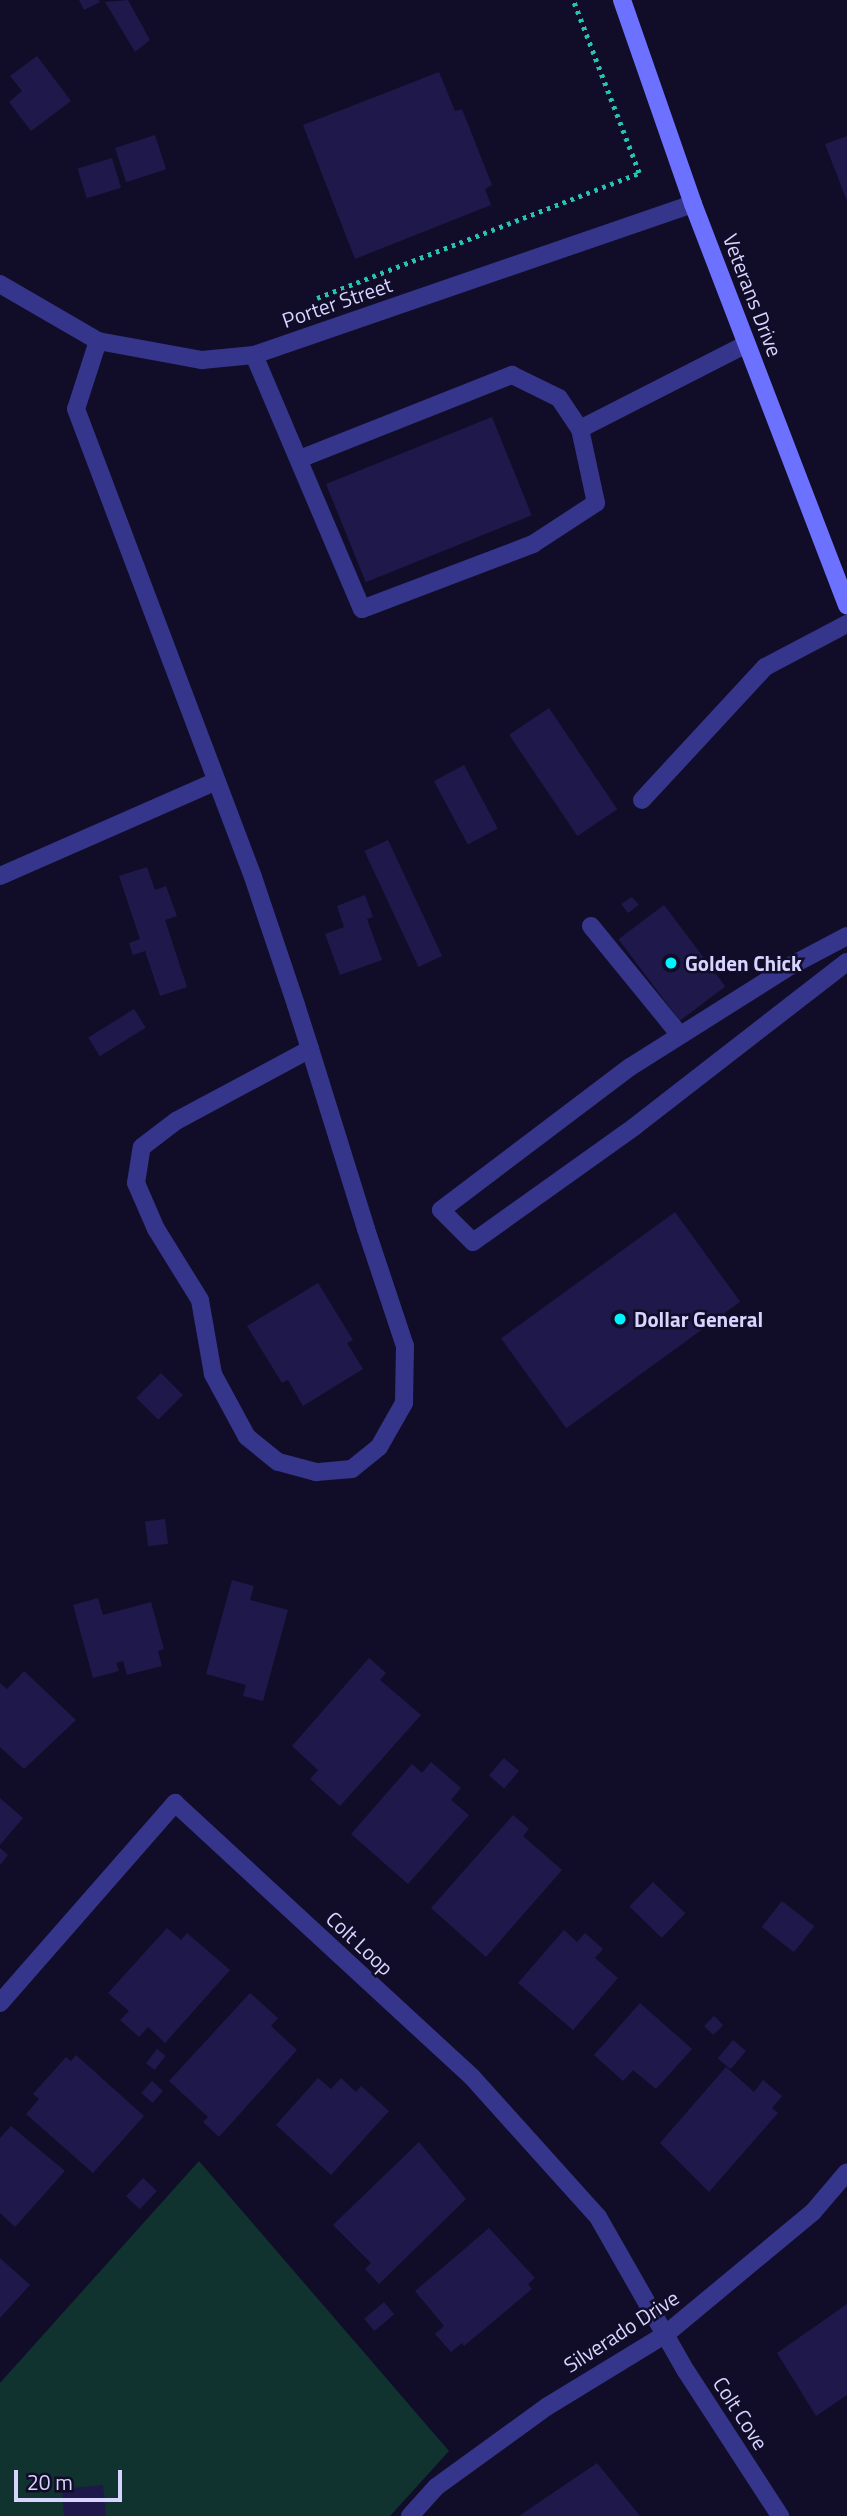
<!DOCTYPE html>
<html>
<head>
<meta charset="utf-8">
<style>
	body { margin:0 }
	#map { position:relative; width:847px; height:2516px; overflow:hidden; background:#110d28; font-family:"Titillium Web",sans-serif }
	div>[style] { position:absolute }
	.green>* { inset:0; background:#103330 }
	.building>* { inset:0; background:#1f184b; transform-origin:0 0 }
	.path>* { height:4.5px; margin-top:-2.25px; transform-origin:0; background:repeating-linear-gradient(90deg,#25c3b0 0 3.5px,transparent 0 8.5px) }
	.lane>* { height:18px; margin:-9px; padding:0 9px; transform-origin:9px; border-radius:9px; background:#35368b }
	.street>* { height:18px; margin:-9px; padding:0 9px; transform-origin:9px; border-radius:9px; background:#35368b }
	.secondary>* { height:18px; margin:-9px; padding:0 9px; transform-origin:9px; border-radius:9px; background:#6c71ff }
	.dots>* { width:19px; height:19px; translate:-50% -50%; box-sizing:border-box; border:4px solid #110d28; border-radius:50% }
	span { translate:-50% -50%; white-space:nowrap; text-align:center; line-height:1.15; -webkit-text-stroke:5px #110d28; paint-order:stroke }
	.street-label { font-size:21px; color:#d7d5ff }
	.poi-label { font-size:21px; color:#d7d5ff; font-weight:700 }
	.left { translate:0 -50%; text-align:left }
	.scale { position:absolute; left:14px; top:2470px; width:108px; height:32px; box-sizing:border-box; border:4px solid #d7d5ff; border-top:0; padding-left:9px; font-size:21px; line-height:24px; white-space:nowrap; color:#d7d5ff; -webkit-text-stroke:5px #110d28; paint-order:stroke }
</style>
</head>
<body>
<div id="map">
	<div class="green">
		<i style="clip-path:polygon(199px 2161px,449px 2451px,390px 2516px,0 2516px,0 2383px)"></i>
	</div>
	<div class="building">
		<i style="clip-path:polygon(79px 0,99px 0,100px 2px,84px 10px)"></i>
		<i style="clip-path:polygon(128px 0,150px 40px,135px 52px,105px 2px)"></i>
		<i style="clip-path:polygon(37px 56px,71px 101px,31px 131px,9px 102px,22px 91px,10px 76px)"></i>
		<i style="clip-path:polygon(439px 72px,455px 111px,462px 109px,492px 185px,485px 189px,491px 205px,355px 259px,303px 125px)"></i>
		<i style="left:155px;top:135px;width:36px;height:42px;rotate:72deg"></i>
		<i style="clip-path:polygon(847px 136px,847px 201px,825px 144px)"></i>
		<i style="left:112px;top:158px;width:31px;height:36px;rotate:73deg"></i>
		<i style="left:492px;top:417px;width:106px;height:179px;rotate:68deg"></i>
		<i style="left:549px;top:708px;width:122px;height:48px;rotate:56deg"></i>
		<i style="left:464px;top:765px;width:72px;height:34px;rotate:62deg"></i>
		<i style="left:388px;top:840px;width:128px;height:26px;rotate:65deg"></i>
		<i style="clip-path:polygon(147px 867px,155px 890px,166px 886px,177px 916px,165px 920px,187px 987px,160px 996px,145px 951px,133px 955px,129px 943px,140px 939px,119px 876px)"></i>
		<i style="clip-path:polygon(365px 895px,373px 917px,367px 919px,382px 960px,340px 975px,325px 934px,344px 927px,337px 906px)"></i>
		<i style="clip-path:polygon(632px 897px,639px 905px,628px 913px,621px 904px)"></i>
		<i style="left:664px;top:905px;width:102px;height:57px;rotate:53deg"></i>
		<i style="left:134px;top:1009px;width:22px;height:54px;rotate:58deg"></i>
		<i style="left:675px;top:1212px;width:111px;height:215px;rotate:54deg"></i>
		<i style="clip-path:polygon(318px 1283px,353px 1340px,347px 1343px,363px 1369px,303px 1406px,288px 1380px,282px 1383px,247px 1326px)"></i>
		<i style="left:161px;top:1373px;width:31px;height:35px;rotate:45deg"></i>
		<i style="left:165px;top:1519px;width:25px;height:20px;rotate:83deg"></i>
		<i style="clip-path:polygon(232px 1580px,254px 1586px,250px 1600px,288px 1610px,263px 1701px,243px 1696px,246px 1685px,206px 1674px)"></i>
		<i style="clip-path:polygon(98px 1598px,103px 1615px,151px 1602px,164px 1649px,158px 1651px,162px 1666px,127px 1675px,123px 1661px,116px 1663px,119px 1671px,93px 1678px,73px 1605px)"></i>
		<i style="clip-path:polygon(369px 1658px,386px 1673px,380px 1680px,421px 1715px,340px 1806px,310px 1779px,318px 1770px,292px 1746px)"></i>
		<i style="clip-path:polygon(24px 1671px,76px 1720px,24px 1769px,0 1747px,0 1683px,7px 1689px)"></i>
		<i style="left:504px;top:1758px;width:20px;height:23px;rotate:41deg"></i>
		<i style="clip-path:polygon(431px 1762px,461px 1788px,451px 1800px,469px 1815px,408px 1884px,351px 1834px,412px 1764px,422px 1773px)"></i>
		<i style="clip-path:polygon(0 1798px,23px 1818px,0 1845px)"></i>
		<i style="clip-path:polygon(513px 1815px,529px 1829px,523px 1836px,562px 1870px,486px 1957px,431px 1908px)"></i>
		<i style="clip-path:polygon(0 1848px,8px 1855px,0 1865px)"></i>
		<i style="left:653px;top:1882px;width:45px;height:34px;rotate:44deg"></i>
		<i style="left:782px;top:1901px;width:41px;height:33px;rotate:38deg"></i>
		<i style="clip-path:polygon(167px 1928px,181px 1940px,187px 1933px,230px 1970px,165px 2043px,148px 2027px,139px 2037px,120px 2020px,129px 2011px,108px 1993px)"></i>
		<i style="clip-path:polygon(564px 1930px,577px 1942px,585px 1933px,603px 1949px,595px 1958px,618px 1978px,573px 2030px,518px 1983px)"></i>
		<i style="clip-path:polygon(250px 1993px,278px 2018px,271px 2026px,297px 2050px,219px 2137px,203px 2122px,208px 2117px,169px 2081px)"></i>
		<i style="clip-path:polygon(640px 2003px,692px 2049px,656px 2089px,633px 2070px,623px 2081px,594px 2055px)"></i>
		<i style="left:714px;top:2016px;width:13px;height:14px;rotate:45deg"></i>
		<i style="left:733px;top:2040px;width:17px;height:24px;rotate:40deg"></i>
		<i style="left:157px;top:2049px;width:11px;height:18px;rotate:38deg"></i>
		<i style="clip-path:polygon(76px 2055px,144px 2116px,93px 2173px,26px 2114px,39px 2099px,33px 2094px,66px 2057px,71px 2061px)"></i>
		<i style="clip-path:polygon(726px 2067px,754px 2092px,763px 2080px,782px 2096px,772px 2108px,778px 2113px,709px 2192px,660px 2143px)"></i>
		<i style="clip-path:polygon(318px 2078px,331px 2089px,341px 2078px,356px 2092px,361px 2086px,389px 2111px,331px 2175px,276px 2125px)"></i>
		<i style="left:152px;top:2081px;width:15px;height:16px;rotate:42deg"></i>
		<i style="clip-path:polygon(11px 2126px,65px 2171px,15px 2227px,0 2213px,0 2138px)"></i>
		<i style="clip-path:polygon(419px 2142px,466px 2199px,379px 2284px,365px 2269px,371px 2263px,333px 2225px)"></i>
		<i style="left:143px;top:2178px;width:19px;height:25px;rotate:43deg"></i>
		<i style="clip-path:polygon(489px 2228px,535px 2278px,528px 2284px,532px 2289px,464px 2346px,462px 2343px,451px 2352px,435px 2334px,444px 2326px,415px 2291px)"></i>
		<i style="clip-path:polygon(0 2258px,30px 2285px,0 2318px)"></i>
		<i style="left:384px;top:2302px;width:16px;height:26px;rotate:50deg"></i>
		<i style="clip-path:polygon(847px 2304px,847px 2395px,816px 2416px,777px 2353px)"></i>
		<i style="clip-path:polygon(597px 2463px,640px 2516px,519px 2516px)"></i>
		<i style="clip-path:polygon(103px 2485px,106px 2516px,64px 2516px,62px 2489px)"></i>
	</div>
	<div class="path">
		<i style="left:317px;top:298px;width:345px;rotate:-21.2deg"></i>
		<i style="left:639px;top:173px;width:185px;rotate:-110.9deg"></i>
	</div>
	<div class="lane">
		<i style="left:98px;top:341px;width:71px;rotate:107.9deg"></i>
		<i style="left:76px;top:409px;width:500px;rotate:69.28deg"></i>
		<i style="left:253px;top:877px;width:135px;rotate:71.4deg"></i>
		<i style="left:296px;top:1005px;width:46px;rotate:72.3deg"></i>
		<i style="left:310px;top:1049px;width:189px;rotate:72.7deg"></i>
		<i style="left:366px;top:1229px;width:123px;rotate:71.6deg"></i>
		<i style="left:405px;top:1346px;width:57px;rotate:91deg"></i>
		<i style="left:404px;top:1403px;width:51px;rotate:119.6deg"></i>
		<i style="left:379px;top:1447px;width:35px;rotate:141deg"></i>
		<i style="left:352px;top:1469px;width:36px;rotate:175deg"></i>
		<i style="left:316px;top:1472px;width:39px;rotate:-165deg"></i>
		<i style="left:278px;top:1462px;width:40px;rotate:-141deg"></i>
		<i style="left:247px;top:1437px;width:72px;rotate:-118.4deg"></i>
		<i style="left:213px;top:1374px;width:75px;rotate:-100deg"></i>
		<i style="left:200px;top:1300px;width:84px;rotate:-121.8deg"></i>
		<i style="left:156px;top:1229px;width:50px;rotate:-113.5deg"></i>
		<i style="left:136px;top:1183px;width:36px;rotate:-81deg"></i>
		<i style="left:142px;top:1147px;width:43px;rotate:-37.4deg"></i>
		<i style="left:176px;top:1121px;width:152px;rotate:-28.2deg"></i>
		<i style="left:254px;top:355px;width:276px;rotate:67deg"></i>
		<i style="left:362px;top:609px;width:183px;rotate:-20.8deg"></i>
		<i style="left:533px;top:544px;width:75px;rotate:-33.1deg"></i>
		<i style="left:596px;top:503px;width:76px;rotate:-102.2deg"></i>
		<i style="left:580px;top:429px;width:187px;rotate:-27deg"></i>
		<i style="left:302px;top:458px;width:226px;rotate:-21.6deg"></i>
		<i style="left:512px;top:375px;width:52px;rotate:26.1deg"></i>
		<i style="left:559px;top:398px;width:37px;rotate:56deg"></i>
		<i style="left:642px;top:800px;width:181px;rotate:-47.2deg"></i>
		<i style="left:765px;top:667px;width:93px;rotate:-27.7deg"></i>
		<i style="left:0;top:876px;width:236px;rotate:-23.7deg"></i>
		<i style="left:591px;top:926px;width:139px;rotate:50.8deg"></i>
		<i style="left:847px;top:936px;width:62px;rotate:152.2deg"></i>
		<i style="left:792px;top:965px;width:191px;rotate:147.8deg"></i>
		<i style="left:630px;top:1067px;width:237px;rotate:142.9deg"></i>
		<i style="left:441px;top:1210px;width:45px;rotate:45deg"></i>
		<i style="left:473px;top:1242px;width:198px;rotate:-35.5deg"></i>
		<i style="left:634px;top:1127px;width:269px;rotate:-37.8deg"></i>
	</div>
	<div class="street">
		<i style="left:0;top:284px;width:113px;rotate:30.2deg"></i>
		<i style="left:98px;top:341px;width:106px;rotate:10.4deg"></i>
		<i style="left:202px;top:360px;width:52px;rotate:-5.5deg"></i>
		<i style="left:254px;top:355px;width:464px;rotate:-19deg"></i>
		<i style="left:0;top:2003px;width:266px;rotate:-48.8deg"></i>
		<i style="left:175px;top:1803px;width:404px;rotate:42.7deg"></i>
		<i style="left:472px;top:2077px;width:188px;rotate:48deg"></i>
		<i style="left:598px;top:2217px;width:177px;rotate:60.3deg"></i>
		<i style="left:686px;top:2371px;width:173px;rotate:57deg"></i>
		<i style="left:410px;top:2516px;width:39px;rotate:-48deg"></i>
		<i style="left:436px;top:2487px;width:138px;rotate:-35.9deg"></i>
		<i style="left:548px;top:2406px;width:138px;rotate:-31.4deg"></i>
		<i style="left:666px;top:2334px;width:191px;rotate:-39.7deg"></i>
		<i style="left:813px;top:2212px;width:52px;rotate:-49.6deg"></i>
	</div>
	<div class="secondary">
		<i style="left:622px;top:0;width:216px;rotate:70.8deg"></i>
		<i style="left:693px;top:204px;width:430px;rotate:69deg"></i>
	</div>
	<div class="dots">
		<i style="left:671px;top:963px;background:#01f4ff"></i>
		<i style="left:620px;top:1319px;background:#01f4ff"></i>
	</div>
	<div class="street-label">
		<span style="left:753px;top:295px;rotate:69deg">Veterans Drive</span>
		<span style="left:337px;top:302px;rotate:-19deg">Porter Street</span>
		<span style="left:360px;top:1943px;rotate:43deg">Colt Loop</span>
		<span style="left:621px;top:2331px;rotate:-33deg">Silverado Drive</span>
		<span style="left:741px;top:2413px;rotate:57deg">Colt Cove</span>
	</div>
	<div class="poi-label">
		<span class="left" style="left:685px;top:963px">Golden Chick</span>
		<span class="left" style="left:634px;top:1319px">Dollar General</span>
	</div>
	<div class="scale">20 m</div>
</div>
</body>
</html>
